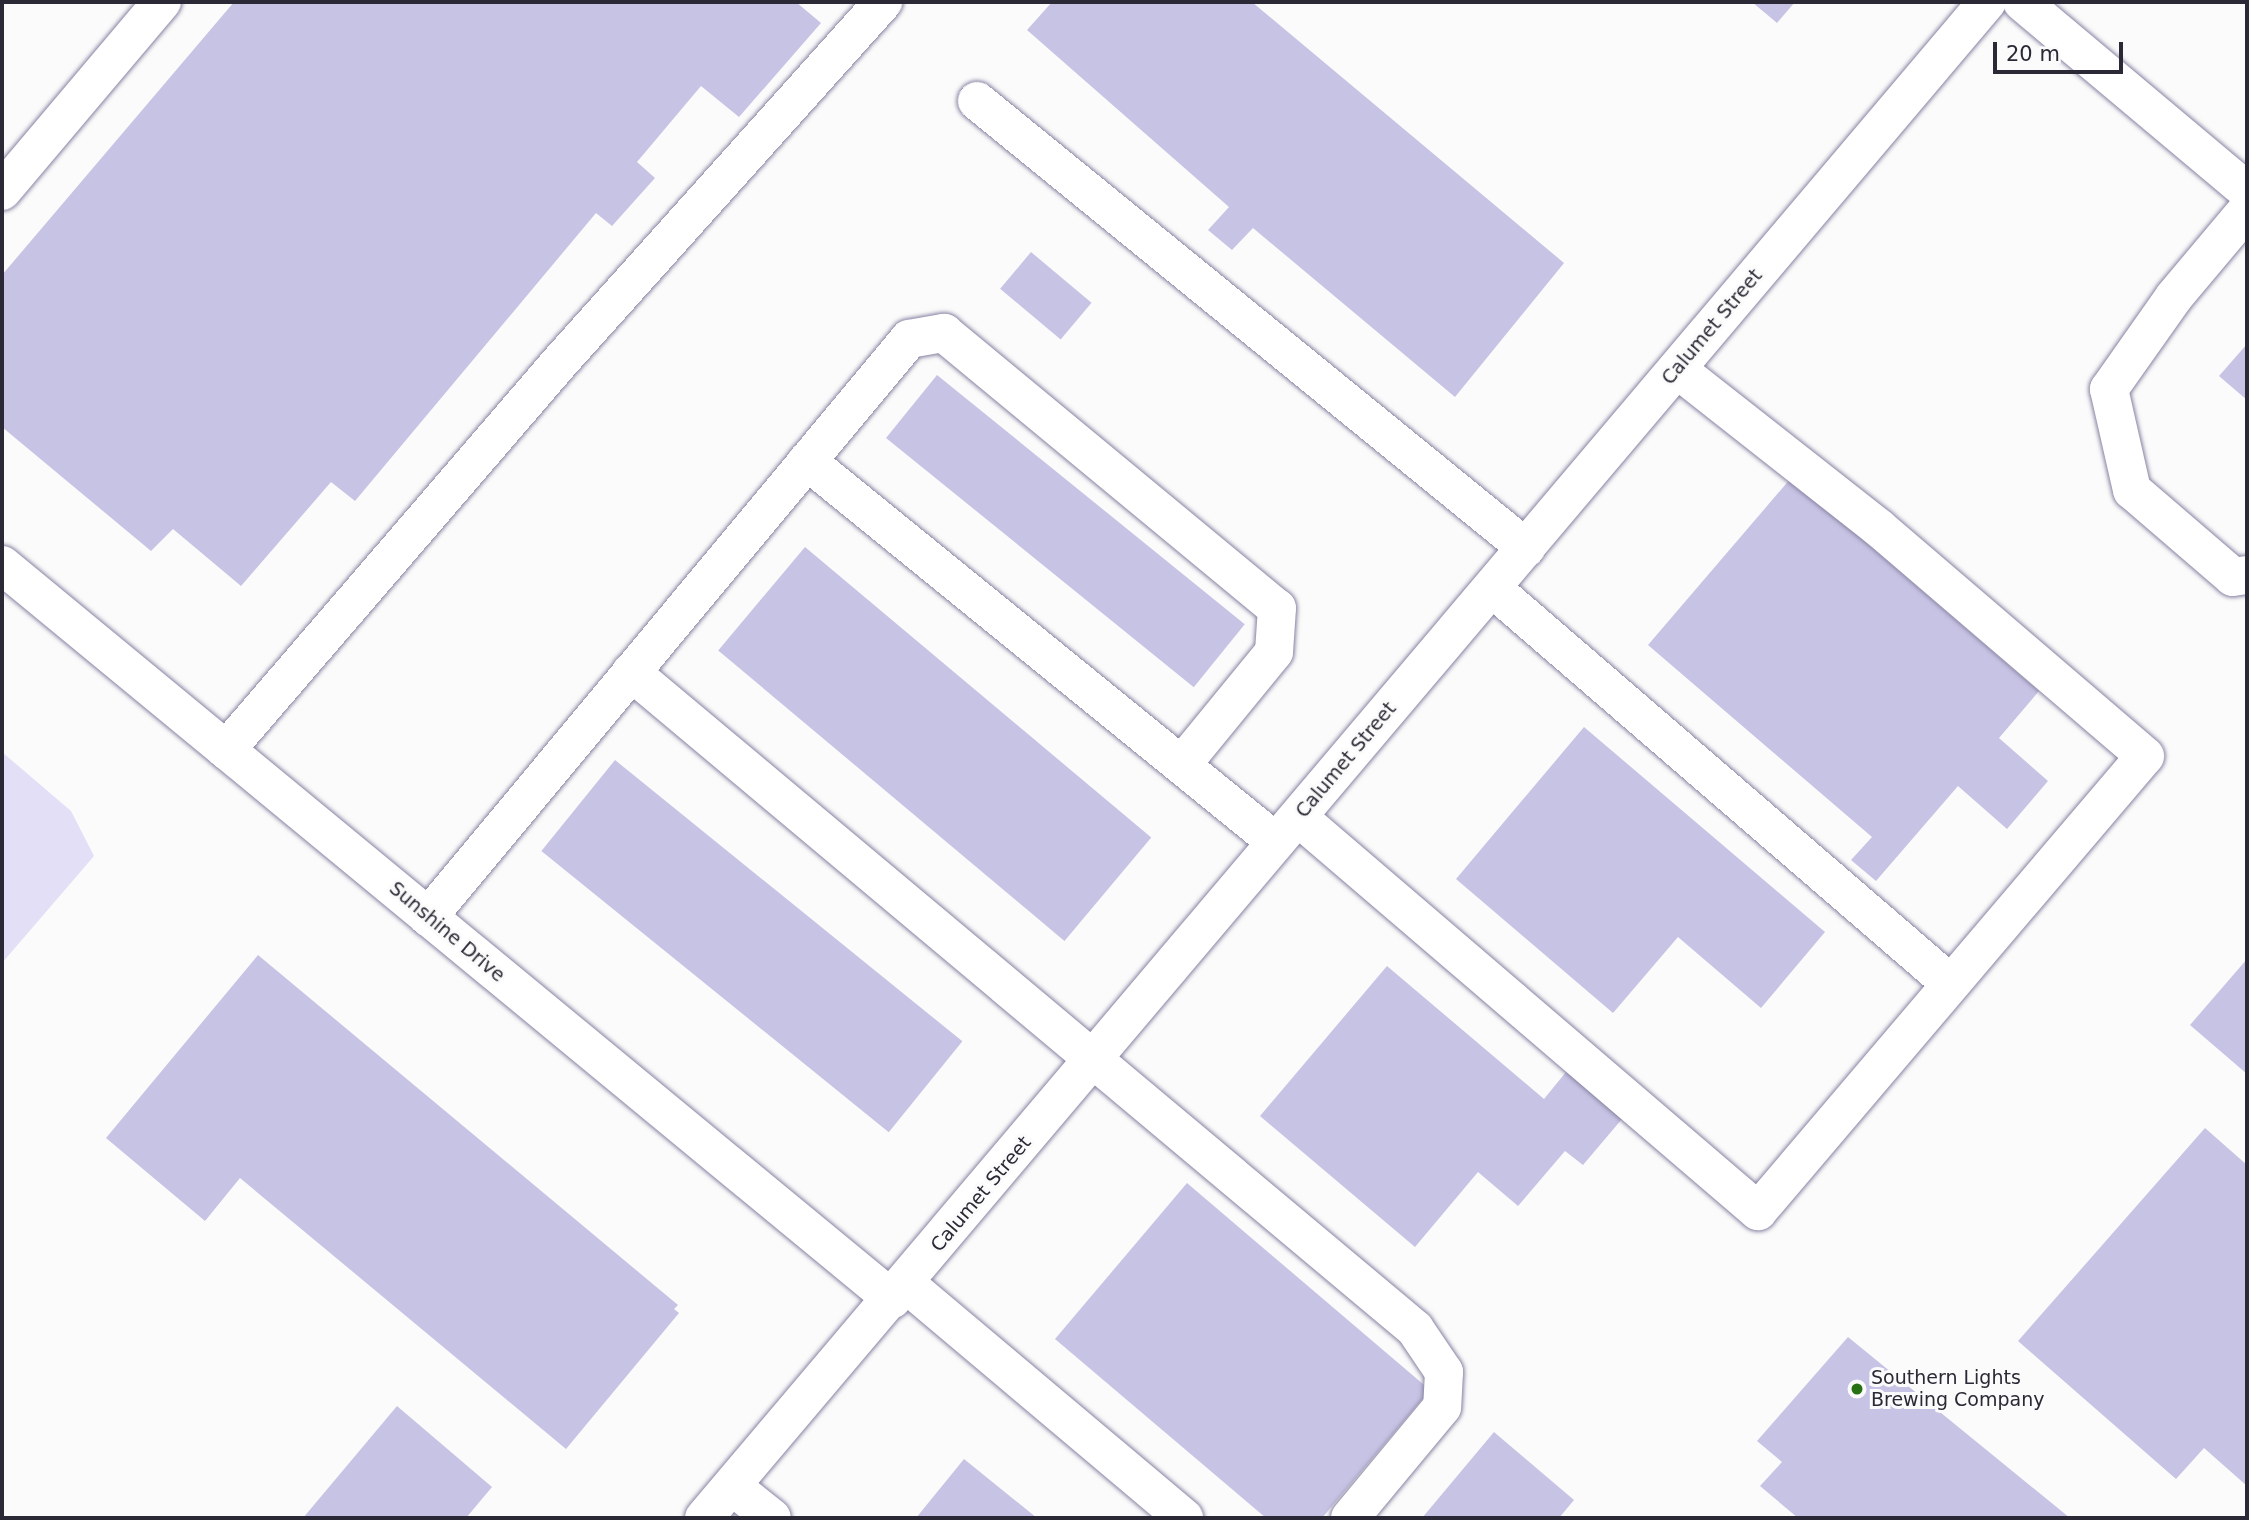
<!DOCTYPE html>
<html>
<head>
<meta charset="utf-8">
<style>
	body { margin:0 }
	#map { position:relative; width:2249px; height:1520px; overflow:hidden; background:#fbfbfb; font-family:"DejaVu Sans",sans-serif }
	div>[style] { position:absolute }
	.green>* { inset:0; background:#e2dff7 }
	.building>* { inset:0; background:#c7c3e4; transform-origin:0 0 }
	.roads { filter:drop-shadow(0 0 2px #8783a2) drop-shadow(0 0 2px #8783a2) }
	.minor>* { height:38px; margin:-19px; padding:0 19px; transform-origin:19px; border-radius:19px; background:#fff }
	.dots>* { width:19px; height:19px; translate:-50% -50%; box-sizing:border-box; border:4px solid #fbfbfb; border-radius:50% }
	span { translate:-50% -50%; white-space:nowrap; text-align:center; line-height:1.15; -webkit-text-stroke:6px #fbfbfb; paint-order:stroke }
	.street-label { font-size:19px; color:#2a2935 }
	.poi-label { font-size:19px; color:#2a2935 }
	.left { translate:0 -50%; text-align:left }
	.frame { position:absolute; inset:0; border:4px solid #2a2935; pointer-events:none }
	.scale { position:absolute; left:1993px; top:42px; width:130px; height:32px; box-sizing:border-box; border:4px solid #2a2935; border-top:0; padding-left:9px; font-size:21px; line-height:24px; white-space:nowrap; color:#2a2935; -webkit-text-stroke:5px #fbfbfb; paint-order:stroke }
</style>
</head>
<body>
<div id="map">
	<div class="green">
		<i style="clip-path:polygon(2px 752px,71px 811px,94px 856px,2px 963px)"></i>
	</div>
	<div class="building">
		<i style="clip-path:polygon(234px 2px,796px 2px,821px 23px,739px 117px,701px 86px,637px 162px,655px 178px,612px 226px,596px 213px,355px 501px,331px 482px,241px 586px,173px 529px,151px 551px,2px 427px,2px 275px)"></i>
		<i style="clip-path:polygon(1052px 2px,1252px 2px,1564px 263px,1455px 397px,1253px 228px,1232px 250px,1208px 230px,1229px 207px,1027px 30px)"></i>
		<i style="clip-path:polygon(1752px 2px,1795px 2px,1777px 23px)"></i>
		<i style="left:1031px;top:252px;width:79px;height:48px;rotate:40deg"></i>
		<i style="clip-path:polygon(2247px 344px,2247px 400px,2219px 376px)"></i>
		<i style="left:937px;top:375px;width:396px;height:81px;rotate:39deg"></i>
		<i style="clip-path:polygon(1791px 478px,2039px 691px,1999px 738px,2048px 781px,2007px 829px,1958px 786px,1876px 881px,1851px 860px,1872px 837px,1648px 645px)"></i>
		<i style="left:805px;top:547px;width:452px;height:135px;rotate:40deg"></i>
		<i style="clip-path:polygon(1584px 727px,1825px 932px,1761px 1008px,1678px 937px,1613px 1013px,1456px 879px)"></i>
		<i style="left:615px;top:760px;width:447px;height:117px;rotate:39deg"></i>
		<i style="clip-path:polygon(258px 955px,678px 1305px,674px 1309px,679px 1313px,566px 1449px,240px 1178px,205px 1221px,106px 1138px)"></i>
		<i style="clip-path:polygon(2247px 959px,2247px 1074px,2190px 1025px)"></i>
		<i style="clip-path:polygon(1387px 966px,1544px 1099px,1566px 1072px,1622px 1119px,1583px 1165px,1565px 1151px,1518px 1206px,1478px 1172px,1415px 1247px,1260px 1116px)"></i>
		<i style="clip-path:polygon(2205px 1128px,2247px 1165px,2247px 1486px,2204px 1448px,2176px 1479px,2018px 1341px)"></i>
		<i style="clip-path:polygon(1187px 1183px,1430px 1390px,1322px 1518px,1266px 1518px,1055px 1339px)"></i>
		<i style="clip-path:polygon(1848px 1337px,2070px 1518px,1798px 1518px,1760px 1486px,1782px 1462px,1757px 1441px)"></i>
		<i style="clip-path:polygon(397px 1406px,492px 1487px,466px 1518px,303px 1518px)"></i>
		<i style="clip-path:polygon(1494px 1432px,1574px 1500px,1559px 1518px,1422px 1518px)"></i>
		<i style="clip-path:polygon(964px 1459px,1037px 1518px,916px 1518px)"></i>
	</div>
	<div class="roads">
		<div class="minor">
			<i style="left:2022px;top:2px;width:294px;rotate:40deg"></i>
			<i style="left:977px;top:101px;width:708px;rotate:39.15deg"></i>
			<i style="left:2px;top:191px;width:248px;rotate:-49.8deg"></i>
			<i style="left:2247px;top:210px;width:114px;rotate:130deg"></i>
			<i style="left:2174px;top:297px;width:113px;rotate:125.2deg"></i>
			<i style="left:2109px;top:389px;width:104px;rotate:77.2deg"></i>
			<i style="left:2132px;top:490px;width:133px;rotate:40.7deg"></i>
			<i style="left:2233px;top:577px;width:14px;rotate:-8deg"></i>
			<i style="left:807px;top:461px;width:604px;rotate:39.09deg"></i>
			<i style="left:2px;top:565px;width:1154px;rotate:39.51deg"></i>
			<i style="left:1492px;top:588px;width:606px;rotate:40.79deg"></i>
			<i style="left:631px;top:672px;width:1023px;rotate:39.96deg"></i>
			<i style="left:1415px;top:1329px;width:52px;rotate:56deg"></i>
			<i style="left:1444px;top:1372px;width:35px;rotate:93deg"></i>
			<i style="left:1442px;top:1407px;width:144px;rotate:129.7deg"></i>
			<i style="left:226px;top:750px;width:512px;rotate:-49.28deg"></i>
			<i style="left:560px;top:362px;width:484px;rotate:-48.1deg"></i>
			<i style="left:1298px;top:817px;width:606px;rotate:40.58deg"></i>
			<i style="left:1758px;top:1211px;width:597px;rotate:-49.62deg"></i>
			<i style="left:2145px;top:756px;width:350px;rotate:-139.4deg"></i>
			<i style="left:1879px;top:528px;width:257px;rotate:-141.8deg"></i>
			<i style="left:428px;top:917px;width:752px;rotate:-50.23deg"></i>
			<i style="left:909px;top:339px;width:36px;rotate:-10deg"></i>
			<i style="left:944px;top:333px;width:432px;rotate:39.6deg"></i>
			<i style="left:1277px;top:608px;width:44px;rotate:93.9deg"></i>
			<i style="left:1274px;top:652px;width:144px;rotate:129.3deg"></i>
			<i style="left:905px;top:1283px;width:365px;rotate:40.1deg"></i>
			<i style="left:732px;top:1486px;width:51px;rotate:38.7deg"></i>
			<i style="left:704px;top:1518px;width:1986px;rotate:-49.76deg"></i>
		</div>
	</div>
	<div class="dots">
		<i style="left:1857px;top:1389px;background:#277115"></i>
	</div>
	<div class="street-label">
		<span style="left:1712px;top:327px;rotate:-50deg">Calumet Street</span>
		<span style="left:1346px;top:760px;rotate:-50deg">Calumet Street</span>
		<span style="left:447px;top:932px;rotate:40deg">Sunshine Drive</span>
		<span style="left:981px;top:1194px;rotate:-50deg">Calumet Street</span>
	</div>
	<div class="poi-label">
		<span class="left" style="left:1871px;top:1389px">Southern Lights<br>Brewing Company</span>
	</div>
	<div class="frame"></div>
	<div class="scale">20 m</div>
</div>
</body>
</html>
